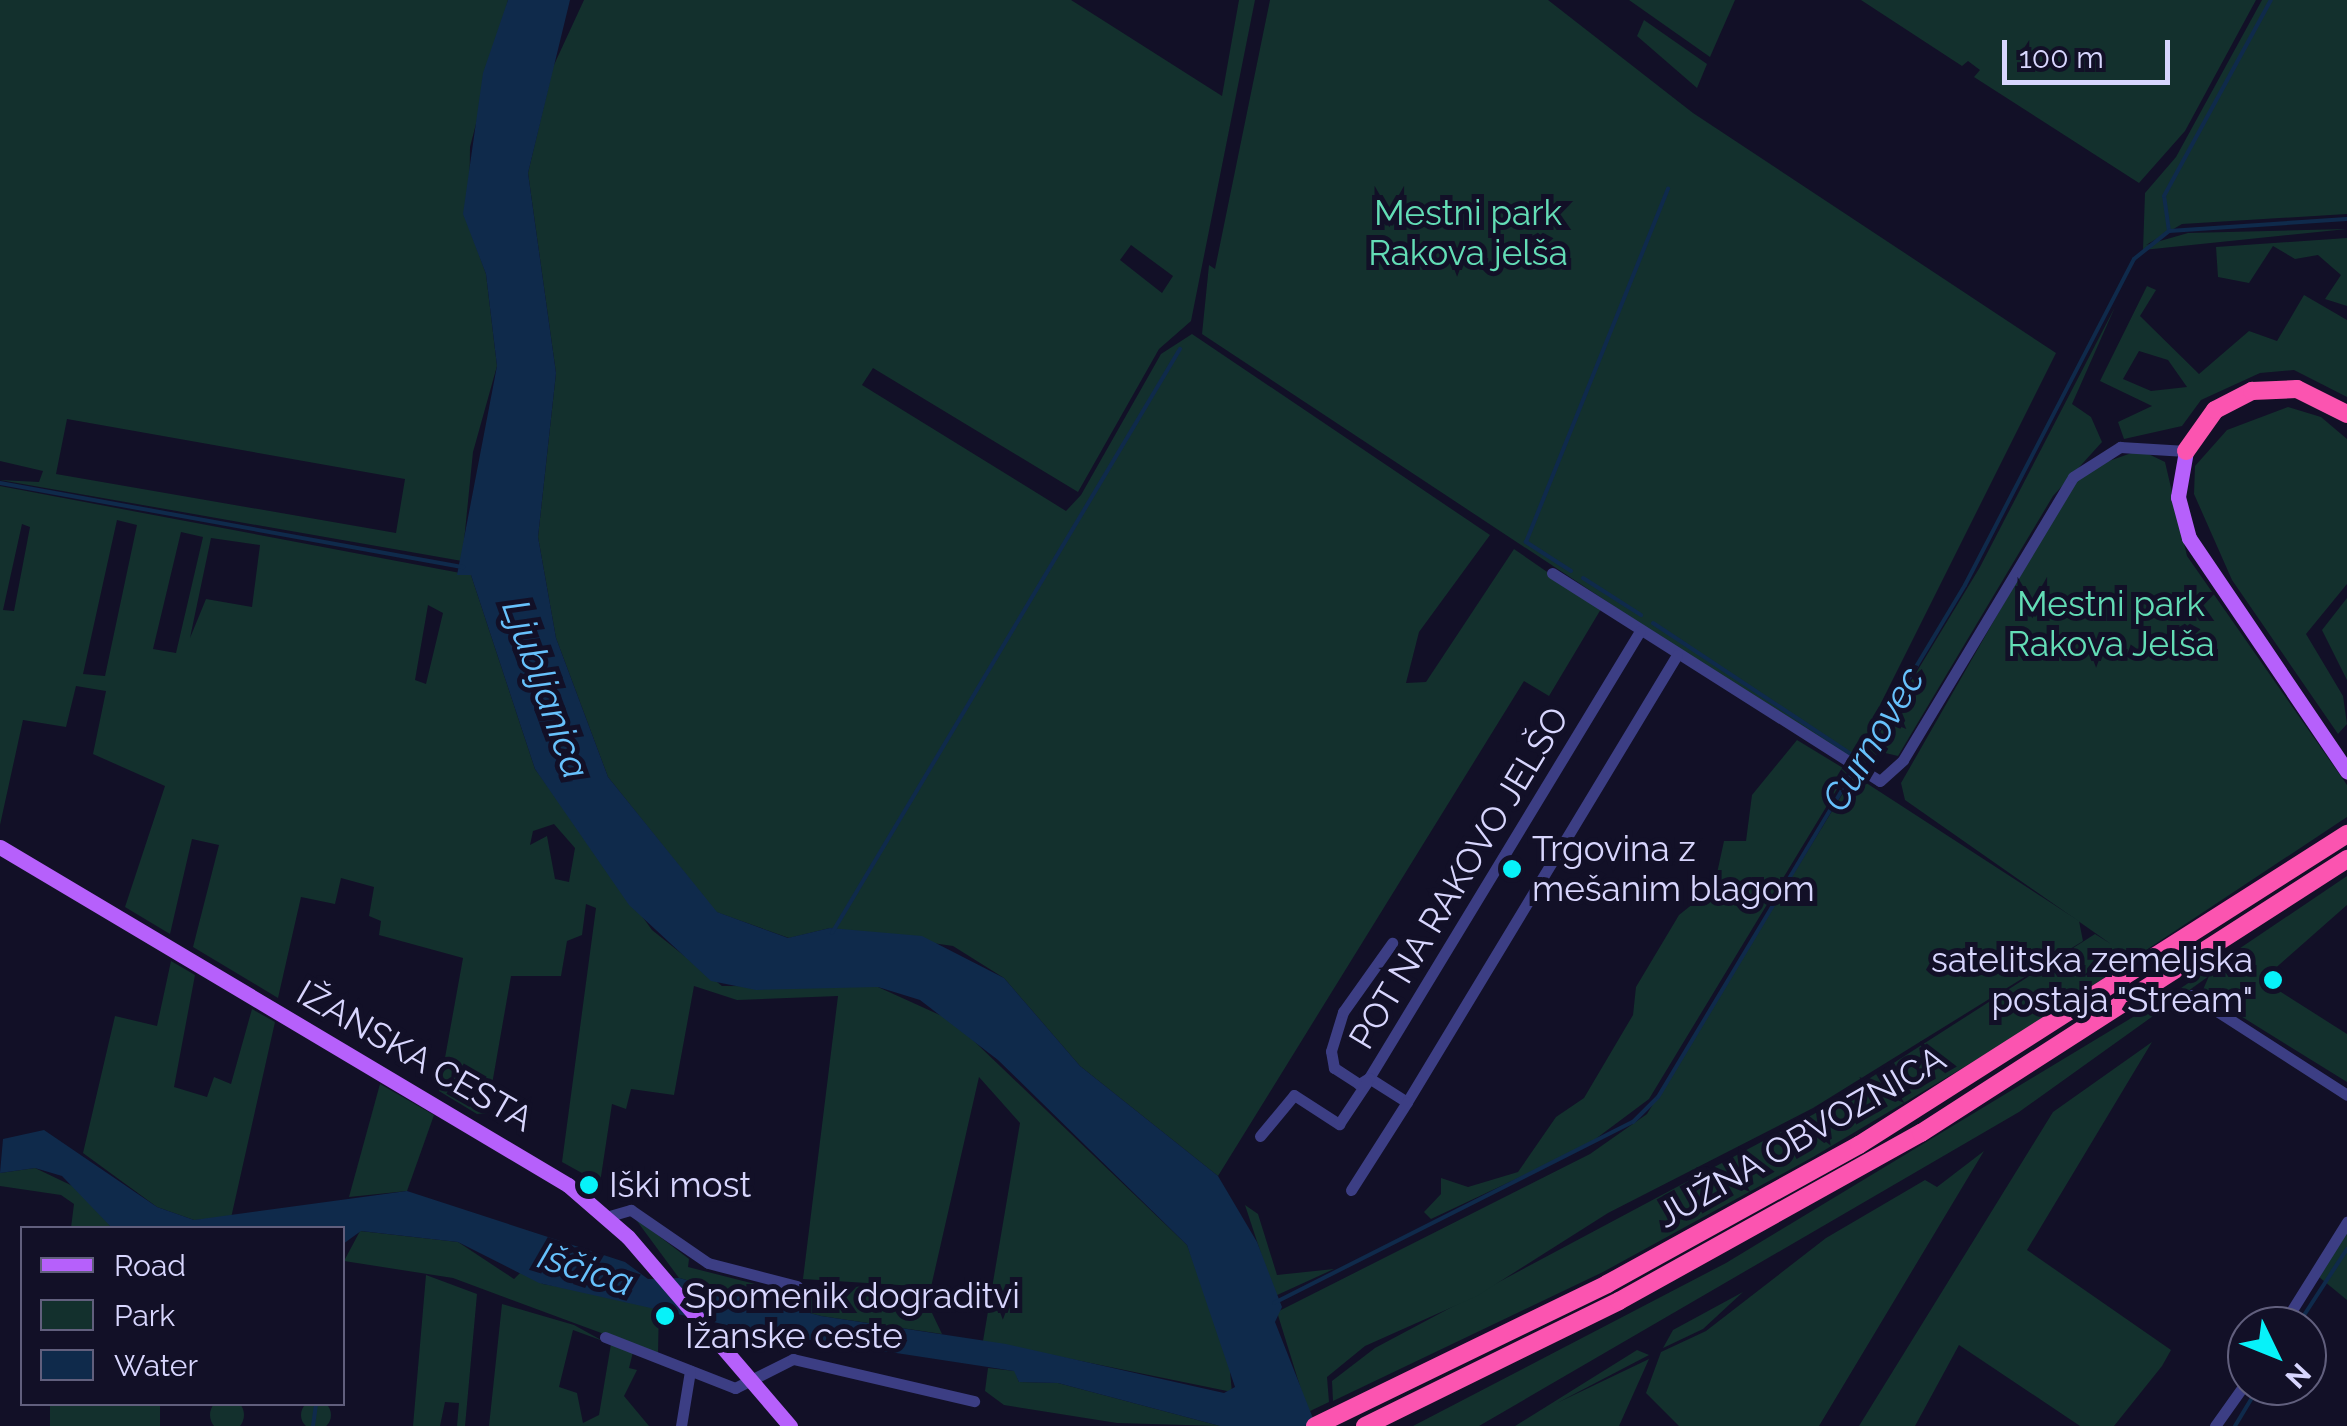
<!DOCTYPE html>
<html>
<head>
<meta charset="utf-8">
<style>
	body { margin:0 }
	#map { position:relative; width:2347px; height:1426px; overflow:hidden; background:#121027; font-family:Raleway,sans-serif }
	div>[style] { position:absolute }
	.green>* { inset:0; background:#13302d; transform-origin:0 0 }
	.round { border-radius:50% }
	.water>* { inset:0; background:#0f2a4b }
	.stream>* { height:4px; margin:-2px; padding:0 2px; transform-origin:2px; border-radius:2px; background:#0f2a4b }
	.minor>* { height:11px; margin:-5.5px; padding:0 5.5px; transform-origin:5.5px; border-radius:5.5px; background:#3c3e84 }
	.major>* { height:15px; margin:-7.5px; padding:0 7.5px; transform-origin:7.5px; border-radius:7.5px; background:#b660fb }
	.highway>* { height:18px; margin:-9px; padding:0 9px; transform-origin:9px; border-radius:9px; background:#fb54b0 }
	.dots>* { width:28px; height:28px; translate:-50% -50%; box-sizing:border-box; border:5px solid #121027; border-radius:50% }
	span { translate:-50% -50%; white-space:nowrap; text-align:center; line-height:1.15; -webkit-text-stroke:10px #121027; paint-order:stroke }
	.park-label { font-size:35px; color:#63ddb6 }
	.poi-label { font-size:35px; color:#d8d6fe }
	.left { translate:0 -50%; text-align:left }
	.right { translate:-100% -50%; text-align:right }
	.street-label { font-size:35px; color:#d8d6fe }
	.water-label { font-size:38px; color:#67c1fc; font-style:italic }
	.legend { position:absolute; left:20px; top:1226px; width:325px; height:180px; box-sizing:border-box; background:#121027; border:2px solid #615f7d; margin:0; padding:12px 18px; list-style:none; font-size:30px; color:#d8d6fe }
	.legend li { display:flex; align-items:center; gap:20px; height:50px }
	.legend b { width:50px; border:2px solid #615f7d }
	.north { position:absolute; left:2227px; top:1306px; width:100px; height:100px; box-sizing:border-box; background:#121027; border:2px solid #615f7d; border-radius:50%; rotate:133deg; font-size:28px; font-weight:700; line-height:40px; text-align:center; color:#d8d6fe }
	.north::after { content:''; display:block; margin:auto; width:35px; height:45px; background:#07f2f9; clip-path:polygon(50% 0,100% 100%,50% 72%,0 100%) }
	.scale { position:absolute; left:2002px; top:40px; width:168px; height:45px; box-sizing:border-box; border:5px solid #d8d6fe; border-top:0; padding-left:12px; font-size:30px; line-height:35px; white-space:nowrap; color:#d8d6fe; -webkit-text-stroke:8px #121027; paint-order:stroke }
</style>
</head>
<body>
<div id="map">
	<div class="green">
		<i style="clip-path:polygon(evenodd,0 0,508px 0,470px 147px,469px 227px,486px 274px,497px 366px,473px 452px,462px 561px,0 480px,39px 482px,43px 471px,0 461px,0 0,67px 419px,405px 479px,396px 533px,56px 474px,67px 419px)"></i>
		<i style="clip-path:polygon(evenodd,584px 0,1071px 0,1222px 96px,1239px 0,1255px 0,1191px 321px,1159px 349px,1078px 492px,873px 368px,862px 385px,1066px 511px,1081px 495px,1161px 354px,1192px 334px,1490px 535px,1419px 632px,1406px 683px,1426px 682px,1514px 549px,1601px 609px,1549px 696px,1524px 681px,1218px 1176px,1080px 1066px,1004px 978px,953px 946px,830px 928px,789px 938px,716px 912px,608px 777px,556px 638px,538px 537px,556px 373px,528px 173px,553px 67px,584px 0,1131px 245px,1173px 276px,1162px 293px,1120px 260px,1131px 245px)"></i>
		<i style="clip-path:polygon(1270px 0,1548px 0,1693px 113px,2056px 353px,1875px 715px,1882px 721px,1851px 763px,1202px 334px,1209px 265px,1215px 269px)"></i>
		<i style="clip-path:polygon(1629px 0,1735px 0,1710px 57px)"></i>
		<i style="clip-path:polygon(1861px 0,2256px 0,2185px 131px,2139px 183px,1974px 77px,1980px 70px,1968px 61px,1962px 66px)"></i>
		<i style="clip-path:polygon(2262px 0,2347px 0,2347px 214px,2182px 224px,2146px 245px,2188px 233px,2347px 229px,2143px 250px,2145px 193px,2176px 157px)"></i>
		<i style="clip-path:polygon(1644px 20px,1707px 64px,1697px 88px,1637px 36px)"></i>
		<i style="clip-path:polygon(2347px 238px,2347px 306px,2325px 299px,2341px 275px,2318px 255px,2295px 259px,2273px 246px,2249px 283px,2218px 277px,2216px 247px)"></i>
		<i style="clip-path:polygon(evenodd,2147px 286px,2156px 290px,2140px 316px,2199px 374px,2249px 331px,2277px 341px,2304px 295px,2347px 320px,2347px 397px,2294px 370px,2260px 373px,2201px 400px,2182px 426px,2124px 439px,2118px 422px,2152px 406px,2100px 381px,2147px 286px,2139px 351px,2168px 360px,2187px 387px,2151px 391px,2123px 379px,2139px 351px)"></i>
		<i style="clip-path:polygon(2115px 307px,2072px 404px,2091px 417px,2102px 442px,2053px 496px,1898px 756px,1881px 752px,1858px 769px,1980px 567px)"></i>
		<i style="clip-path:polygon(2288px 407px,2321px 417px,2347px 439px,2347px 584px,2306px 634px,2343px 696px,2347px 724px,2338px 734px,2232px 580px,2194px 494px,2195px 466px,2227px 430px)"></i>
		<i style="clip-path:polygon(2140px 450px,2165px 462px,2187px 556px,2347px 785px,2347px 817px,2018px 1035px,1813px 1157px,1603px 1272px,1333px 1401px,1332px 1381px,1375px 1348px,1814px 1114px,2095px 934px,2111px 944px,1905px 800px,1901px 783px,2070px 488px,2089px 468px)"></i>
		<i style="clip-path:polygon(evenodd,0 486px,471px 575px,535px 769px,652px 930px,722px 986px,878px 987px,953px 1021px,1187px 1245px,1228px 1351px,1232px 1392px,983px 1341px,1020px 1123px,979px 1077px,931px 1287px,803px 1279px,838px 996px,737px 1000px,694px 986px,674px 1095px,631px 1089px,626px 1109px,612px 1104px,600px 1183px,562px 1162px,596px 908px,586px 904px,582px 935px,567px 941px,561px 976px,511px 976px,487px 1113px,477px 1114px,439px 1091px,463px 958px,379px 935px,381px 921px,369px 916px,374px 887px,341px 878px,335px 904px,301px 897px,278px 998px,193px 947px,219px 845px,192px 839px,170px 934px,125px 907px,165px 786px,93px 754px,106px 691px,76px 686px,66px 727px,23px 720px,0 825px,0 486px,117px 520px,137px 525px,105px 676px,83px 674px,117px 520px,0 486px,22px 524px,30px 527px,14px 611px,3px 610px,22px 524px,0 486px,181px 532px,203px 537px,176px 653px,153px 649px,181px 532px,0 486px,211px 538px,260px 545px,252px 607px,206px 599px,190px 638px,211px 538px,0 486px,428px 605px,443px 613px,426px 684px,415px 680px,428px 605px,0 486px,554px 824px,575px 848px,569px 882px,555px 879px,547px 836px,530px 845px,533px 831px,554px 824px)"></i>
		<i style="clip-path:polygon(2347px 598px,2347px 680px,2322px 630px)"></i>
		<i style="clip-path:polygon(1797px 740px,1848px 771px,1649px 1099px,1586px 1146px,1431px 1219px,1424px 1212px,1441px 1194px,1441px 1178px,1468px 1187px,1518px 1172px,1556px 1117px,1584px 1098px,1633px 1015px,1636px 987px,1679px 915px,1714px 887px,1724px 841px,1746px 841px,1752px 795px)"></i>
		<i style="clip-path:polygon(1854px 775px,2079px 921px,2083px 941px,1813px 1108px,1608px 1213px,1477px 1296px,1365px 1346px,1327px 1377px,1329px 1402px,1308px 1412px,1277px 1312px,1590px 1154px,1647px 1114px)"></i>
		<i style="clip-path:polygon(2347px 876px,2347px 905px,2262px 980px,2347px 1034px,2347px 1082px,2202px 992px,2209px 976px,2019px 1112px,1479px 1426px,1413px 1426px,1726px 1263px,2181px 988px)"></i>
		<i style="clip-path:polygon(171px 961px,195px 975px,174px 1087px,207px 1097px,214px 1077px,231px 1084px,252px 1009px,275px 1022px,231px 1218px,194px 1220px,157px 1207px,83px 1153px,115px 1016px,157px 1026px)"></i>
		<i style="clip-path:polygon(2152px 1042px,2027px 1250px,2171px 1350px,2162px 1366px,2114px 1426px,2080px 1426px,1959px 1345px,1915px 1426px,1859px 1426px,2053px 1112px)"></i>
		<i style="clip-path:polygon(380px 1084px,434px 1115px,407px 1191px,349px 1197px)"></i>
		<i style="clip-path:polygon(1984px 1151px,1819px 1426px,1679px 1426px,1646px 1393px,1661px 1352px,1706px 1331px,1826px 1238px,1925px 1180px,1937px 1187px)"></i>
		<i style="clip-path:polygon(35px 1168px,79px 1189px,112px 1228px,71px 1228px,74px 1204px,61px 1195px,0 1186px,0 1173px)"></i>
		<i style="clip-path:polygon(1245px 1205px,1258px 1214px,1277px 1275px,1334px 1269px,1275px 1296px)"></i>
		<i style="clip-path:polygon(634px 1217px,689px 1259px,688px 1267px,787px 1292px,880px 1285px,882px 1305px,932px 1313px,942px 1334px,821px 1316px,679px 1278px)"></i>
		<i style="clip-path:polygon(360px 1231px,458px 1242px,514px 1279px,523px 1270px,543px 1284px,659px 1304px,658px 1354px,453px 1278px,344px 1261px)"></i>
		<i style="clip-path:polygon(2347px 1232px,2347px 1300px,2319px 1277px)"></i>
		<i style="clip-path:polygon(426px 1275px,477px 1294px,465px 1426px,457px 1426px,459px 1403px,445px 1402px,440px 1426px,413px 1426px)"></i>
		<i style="clip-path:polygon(1743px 1292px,1703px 1329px,1663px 1348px,1673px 1330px)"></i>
		<i style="clip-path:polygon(502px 1304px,574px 1325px,603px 1341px,573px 1330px,559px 1387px,577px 1393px,583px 1423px,599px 1415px,611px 1344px,633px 1352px,629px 1368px,637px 1370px,624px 1396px,649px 1426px,489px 1426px)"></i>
		<i style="clip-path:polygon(1637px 1350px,1649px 1355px,1557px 1403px,1649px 1359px,1619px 1426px,1515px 1426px)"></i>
		<i style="clip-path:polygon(988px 1368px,1015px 1371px,1019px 1382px,1058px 1383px,1220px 1426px,1117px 1423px,1004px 1405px,985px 1391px)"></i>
		<i class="round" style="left:210px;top:1398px;width:34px;height:34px"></i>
		<i class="round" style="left:301px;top:1400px;width:30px;height:30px"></i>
		<i style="left:50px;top:1404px;width:110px;height:22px"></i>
	</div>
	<div class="water">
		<i style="clip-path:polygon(508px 0,570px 0,528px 173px,556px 373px,538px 537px,556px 638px,608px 777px,717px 912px,788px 938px,830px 928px,922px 936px,1004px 978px,1080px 1066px,1218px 1176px,1257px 1242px,1282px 1307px,1275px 1322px,1316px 1426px,1220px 1426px,1058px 1383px,1019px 1382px,1014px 1371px,758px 1332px,539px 1283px,458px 1242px,361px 1231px,343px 1244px,342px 1228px,112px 1228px,62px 1176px,35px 1168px,0 1173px,3px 1139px,44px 1130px,157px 1207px,194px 1220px,407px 1191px,625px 1262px,648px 1279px,679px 1278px,821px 1316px,1006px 1344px,1224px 1393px,1235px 1387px,1187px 1245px,998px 1060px,920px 1000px,878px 987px,756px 990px,711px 981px,629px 905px,535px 769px,471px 575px,457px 575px,497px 366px,486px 274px,463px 214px,483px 73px)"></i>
	</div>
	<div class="stream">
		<i style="left:2169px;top:231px;width:35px;rotate:-98deg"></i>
		<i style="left:2164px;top:196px;width:223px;rotate:-61.4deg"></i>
		<i style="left:0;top:483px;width:471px;rotate:10.3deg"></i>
		<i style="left:1571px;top:571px;width:54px;rotate:-147.2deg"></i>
		<i style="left:1526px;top:542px;width:381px;rotate:-68.1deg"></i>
		<i style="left:1583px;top:578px;width:69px;rotate:32.5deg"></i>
		<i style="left:1653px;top:623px;width:248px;rotate:33.5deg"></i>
		<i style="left:832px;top:933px;width:680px;rotate:-59.21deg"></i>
		<i style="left:1274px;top:1303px;width:402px;rotate:-26.8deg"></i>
		<i style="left:1633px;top:1122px;width:35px;rotate:-45deg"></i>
		<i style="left:1658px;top:1097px;width:597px;rotate:-59.05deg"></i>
		<i style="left:1965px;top:585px;width:367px;rotate:-62.6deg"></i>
		<i style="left:2134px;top:259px;width:45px;rotate:-38.7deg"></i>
		<i style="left:2169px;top:231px;width:178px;rotate:-3.9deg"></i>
		<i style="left:2297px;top:1326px;width:92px;rotate:-57deg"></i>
		<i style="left:313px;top:1426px;width:22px;rotate:-82deg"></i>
		<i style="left:2235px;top:1426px;width:47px;rotate:-59deg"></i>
	</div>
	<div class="minor">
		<i style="left:1552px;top:573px;width:388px;rotate:32.4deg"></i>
		<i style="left:1880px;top:781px;width:31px;rotate:-42deg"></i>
		<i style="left:1903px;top:760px;width:330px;rotate:-59deg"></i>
		<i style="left:2073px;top:477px;width:56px;rotate:-32.6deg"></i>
		<i style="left:2120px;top:447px;width:66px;rotate:3.5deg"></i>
		<i style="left:1640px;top:631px;width:523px;rotate:121.23deg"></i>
		<i style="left:1369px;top:1078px;width:45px;rotate:32.3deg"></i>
		<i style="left:1407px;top:1102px;width:522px;rotate:-58.87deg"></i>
		<i style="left:2192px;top:995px;width:184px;rotate:32.8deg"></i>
		<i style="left:1369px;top:1078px;width:12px;rotate:149deg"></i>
		<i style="left:1359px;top:1084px;width:30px;rotate:-147deg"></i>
		<i style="left:1334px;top:1068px;width:17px;rotate:-100deg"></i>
		<i style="left:1331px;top:1051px;width:41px;rotate:-72.9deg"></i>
		<i style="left:1343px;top:1012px;width:85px;rotate:-54.6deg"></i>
		<i style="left:1260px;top:1136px;width:53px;rotate:-50.3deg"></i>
		<i style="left:1294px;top:1095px;width:54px;rotate:32.8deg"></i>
		<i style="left:1339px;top:1124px;width:50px;rotate:-56.3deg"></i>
		<i style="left:1351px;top:1190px;width:104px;rotate:-57.5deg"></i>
		<i style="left:606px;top:1217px;width:26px;rotate:-16deg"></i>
		<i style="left:631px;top:1210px;width:93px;rotate:34.5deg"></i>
		<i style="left:708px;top:1263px;width:92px;rotate:14.5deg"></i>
		<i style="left:2282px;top:1326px;width:123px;rotate:-58deg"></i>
		<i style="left:605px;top:1337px;width:140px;rotate:21.4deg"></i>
		<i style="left:735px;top:1388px;width:65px;rotate:-26.6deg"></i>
		<i style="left:793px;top:1359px;width:186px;rotate:13.1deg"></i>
		<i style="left:681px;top:1426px;width:56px;rotate:-80.7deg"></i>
		<i style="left:2215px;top:1426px;width:55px;rotate:-54.6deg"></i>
	</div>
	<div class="major">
		<i style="left:2186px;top:451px;width:47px;rotate:99.9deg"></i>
		<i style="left:2178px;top:497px;width:42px;rotate:75deg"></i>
		<i style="left:2189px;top:538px;width:282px;rotate:55.9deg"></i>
		<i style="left:0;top:847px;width:661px;rotate:30.76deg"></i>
		<i style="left:568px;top:1185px;width:79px;rotate:40.9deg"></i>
		<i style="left:628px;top:1237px;width:249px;rotate:49.4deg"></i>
	</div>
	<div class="highway">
		<i style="left:2186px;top:451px;width:50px;rotate:-54.7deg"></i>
		<i style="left:2215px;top:410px;width:42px;rotate:-27.2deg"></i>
		<i style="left:2252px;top:391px;width:45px;rotate:-2.5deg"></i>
		<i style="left:2297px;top:389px;width:56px;rotate:26.6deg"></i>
		<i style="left:1315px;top:1426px;width:325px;rotate:-25.9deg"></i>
		<i style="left:1607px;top:1284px;width:288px;rotate:-28.9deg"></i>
		<i style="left:1859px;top:1145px;width:579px;rotate:-32.51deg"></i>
		<i style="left:1365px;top:1426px;width:283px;rotate:-26.2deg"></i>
		<i style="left:1619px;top:1301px;width:346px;rotate:-29.1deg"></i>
		<i style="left:1921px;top:1133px;width:507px;rotate:-32.75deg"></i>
	</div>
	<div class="dots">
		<i style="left:1512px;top:869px;background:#07f2f9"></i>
		<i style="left:2273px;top:980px;background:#07f2f9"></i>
		<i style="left:589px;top:1185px;background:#07f2f9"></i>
		<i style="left:665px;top:1316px;background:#07f2f9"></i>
	</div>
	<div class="park-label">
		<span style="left:1468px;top:233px">Mestni park<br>Rakova jelša</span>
		<span style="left:2111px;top:624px">Mestni park<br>Rakova Jelša</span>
	</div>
	<div class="poi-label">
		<span class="left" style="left:1532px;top:869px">Trgovina z<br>mešanim blagom</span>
		<span class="right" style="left:2253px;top:980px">satelitska zemeljska<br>postaja "Stream"</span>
		<span class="left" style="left:609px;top:1185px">Iški most</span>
		<span class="left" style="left:685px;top:1316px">Spomenik dograditvi<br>Ižanske ceste</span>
	</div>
	<div class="street-label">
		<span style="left:1459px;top:878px;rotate:-59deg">POT NA RAKOVO JELŠO</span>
		<span style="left:415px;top:1056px;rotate:30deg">IŽANSKA CESTA</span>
		<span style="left:1801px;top:1137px;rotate:-30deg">JUŽNA OBVOZNICA</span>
	</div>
	<div class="water-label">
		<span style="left:546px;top:689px;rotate:70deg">Ljubljanica</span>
		<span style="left:1873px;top:739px;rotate:-59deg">Curnovec</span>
		<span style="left:586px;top:1269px;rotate:18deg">Iščica</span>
	</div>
	<ul class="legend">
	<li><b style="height:12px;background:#b660fb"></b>Road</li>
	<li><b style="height:28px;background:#13302d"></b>Park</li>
	<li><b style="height:28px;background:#0f2a4b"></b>Water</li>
	</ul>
	<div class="north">N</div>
	<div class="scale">100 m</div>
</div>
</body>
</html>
